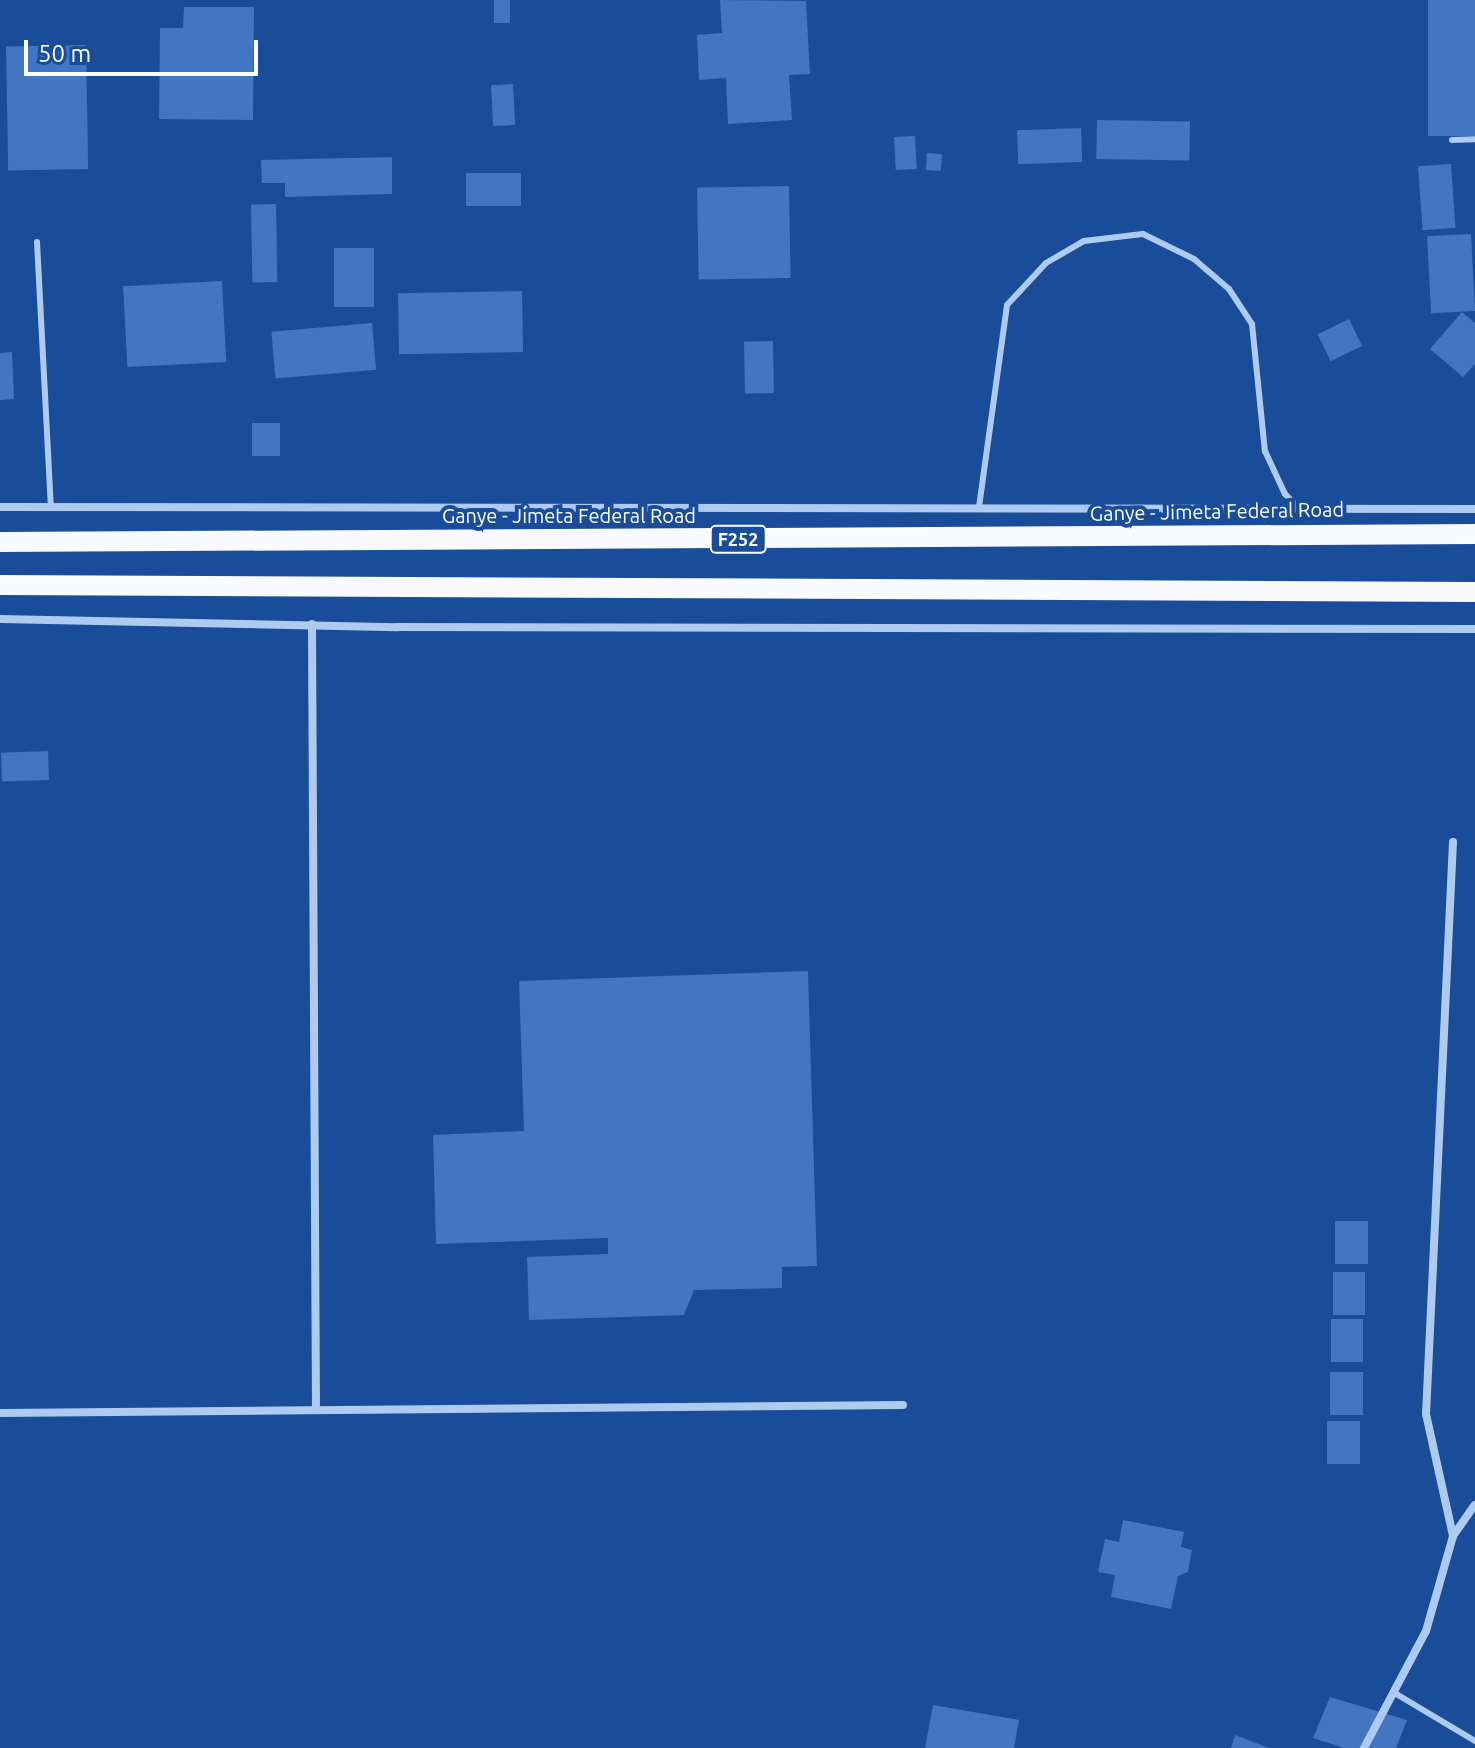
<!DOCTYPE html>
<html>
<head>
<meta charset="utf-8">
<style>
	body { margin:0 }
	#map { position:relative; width:1475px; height:1748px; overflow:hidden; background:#194c99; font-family:Ubuntu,sans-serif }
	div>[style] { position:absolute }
	.building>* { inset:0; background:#4276c0; transform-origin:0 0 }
	.service>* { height:6px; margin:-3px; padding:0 3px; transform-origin:3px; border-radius:3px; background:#aecaf1 }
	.minor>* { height:8px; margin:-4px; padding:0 4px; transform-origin:4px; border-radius:4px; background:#aecaf1 }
	.primary>* { height:20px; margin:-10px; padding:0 10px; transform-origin:10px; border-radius:10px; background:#f8faff }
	span { translate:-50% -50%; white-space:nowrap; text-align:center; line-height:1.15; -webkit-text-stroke:8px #194c99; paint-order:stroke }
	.shield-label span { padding:2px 6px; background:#194c99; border:2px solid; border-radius:6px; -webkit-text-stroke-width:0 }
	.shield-label { font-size:18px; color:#fff; font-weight:700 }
	.street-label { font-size:20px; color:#fff }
	.scale { position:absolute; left:24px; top:40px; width:234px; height:36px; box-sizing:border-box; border:4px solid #fff; border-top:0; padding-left:10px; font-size:24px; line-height:28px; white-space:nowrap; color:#fff; -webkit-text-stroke:6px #194c99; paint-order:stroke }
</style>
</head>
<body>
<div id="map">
	<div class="building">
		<i style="left:494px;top:0;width:16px;height:23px"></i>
		<i style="clip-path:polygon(720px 0,806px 1px,810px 74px,789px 75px,792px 120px,728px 124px,726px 78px,699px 80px,697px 35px,722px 33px)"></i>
		<i style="left:1428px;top:0;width:47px;height:136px"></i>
		<i style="clip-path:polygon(184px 7px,254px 7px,253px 120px,159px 119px,160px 28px,183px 28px)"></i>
		<i style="left:86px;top:45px;width:124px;height:80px;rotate:89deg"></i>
		<i style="left:513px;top:84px;width:41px;height:22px;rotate:87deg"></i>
		<i style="left:1097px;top:120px;width:93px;height:39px;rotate:1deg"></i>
		<i style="left:1081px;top:128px;width:34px;height:64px;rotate:88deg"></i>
		<i style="left:915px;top:136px;width:33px;height:21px;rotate:87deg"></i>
		<i style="left:927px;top:153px;width:15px;height:17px;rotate:4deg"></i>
		<i style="clip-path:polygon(392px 157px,392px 194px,285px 197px,285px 183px,262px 183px,261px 160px)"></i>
		<i style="left:1451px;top:164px;width:64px;height:33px;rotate:86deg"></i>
		<i style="left:466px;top:173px;width:55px;height:33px"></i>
		<i style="left:789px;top:186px;width:92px;height:92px;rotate:89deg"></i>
		<i style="left:276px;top:204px;width:78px;height:25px;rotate:89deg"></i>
		<i style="left:1471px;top:234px;width:77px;height:44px;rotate:87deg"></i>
		<i style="left:334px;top:248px;width:40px;height:59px"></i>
		<i style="left:222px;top:281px;width:81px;height:99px;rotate:87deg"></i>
		<i style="left:522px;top:291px;width:61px;height:124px;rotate:89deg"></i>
		<i style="clip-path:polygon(1462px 312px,1475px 323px,1475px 364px,1463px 377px,1430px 349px)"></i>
		<i style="left:1349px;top:319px;width:30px;height:35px;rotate:64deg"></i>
		<i style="left:372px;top:323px;width:47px;height:101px;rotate:85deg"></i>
		<i style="left:773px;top:341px;width:52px;height:29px;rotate:89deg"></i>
		<i style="clip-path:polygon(12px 352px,14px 399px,0 400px,0 353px)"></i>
		<i style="left:280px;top:423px;width:33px;height:28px;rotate:90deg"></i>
		<i style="left:48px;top:751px;width:29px;height:47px;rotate:88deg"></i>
		<i style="clip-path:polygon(808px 971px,817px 1266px,782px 1267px,782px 1288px,694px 1290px,684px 1315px,529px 1320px,527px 1257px,608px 1254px,608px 1238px,436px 1244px,433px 1135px,524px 1131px,519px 981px)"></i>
		<i style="left:1335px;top:1221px;width:33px;height:43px"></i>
		<i style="left:1333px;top:1272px;width:32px;height:43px"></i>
		<i style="left:1331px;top:1319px;width:32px;height:43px"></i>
		<i style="left:1330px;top:1372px;width:33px;height:43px"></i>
		<i style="left:1327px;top:1421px;width:33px;height:43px"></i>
		<i style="clip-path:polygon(1123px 1520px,1184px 1532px,1181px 1547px,1192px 1550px,1188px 1572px,1178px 1576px,1171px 1609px,1111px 1597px,1115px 1575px,1098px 1572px,1105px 1539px,1119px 1542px)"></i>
		<i style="clip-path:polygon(1330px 1697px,1407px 1720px,1396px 1748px,1344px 1748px,1313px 1738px)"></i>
		<i style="clip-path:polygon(933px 1705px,1019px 1720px,1014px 1748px,925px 1748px)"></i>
		<i style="clip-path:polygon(1235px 1735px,1269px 1748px,1231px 1748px)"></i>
	</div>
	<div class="service">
		<i style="left:1452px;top:140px;width:23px;rotate:-2deg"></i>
		<i style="left:37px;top:242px;width:265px;rotate:87deg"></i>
		<i style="left:979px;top:507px;width:204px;rotate:-82.1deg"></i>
		<i style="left:1007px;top:305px;width:57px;rotate:-47.1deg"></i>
		<i style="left:1046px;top:263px;width:44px;rotate:-30.1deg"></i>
		<i style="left:1084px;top:241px;width:59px;rotate:-6.8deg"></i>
		<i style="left:1143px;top:234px;width:57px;rotate:26.1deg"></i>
		<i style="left:1194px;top:259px;width:46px;rotate:40.6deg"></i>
		<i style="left:1229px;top:289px;width:42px;rotate:56.7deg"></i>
		<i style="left:1252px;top:324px;width:128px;rotate:84.2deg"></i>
		<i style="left:1265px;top:451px;width:47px;rotate:65.1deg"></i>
		<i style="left:1285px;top:494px;width:18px;rotate:45deg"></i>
		<i style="left:1393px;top:1692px;width:96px;rotate:30.9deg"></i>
	</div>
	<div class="minor">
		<i style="left:0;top:507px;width:1475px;rotate:0.08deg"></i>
		<i style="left:0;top:619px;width:397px;rotate:1.2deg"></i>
		<i style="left:397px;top:627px;width:1078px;rotate:0.11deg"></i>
		<i style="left:312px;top:624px;width:786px;rotate:89.71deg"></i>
		<i style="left:1453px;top:842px;width:573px;rotate:92.7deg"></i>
		<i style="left:1426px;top:1414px;width:125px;rotate:77.5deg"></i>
		<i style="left:0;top:1413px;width:903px;rotate:-0.51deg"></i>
		<i style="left:1364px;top:1748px;width:132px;rotate:-62.1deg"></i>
		<i style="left:1426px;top:1631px;width:99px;rotate:-74.1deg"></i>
		<i style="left:1453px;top:1536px;width:38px;rotate:-55deg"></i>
	</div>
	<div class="primary">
		<i style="left:0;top:542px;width:1475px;rotate:-0.31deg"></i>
		<i style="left:0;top:585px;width:1475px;rotate:0.27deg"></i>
	</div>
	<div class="shield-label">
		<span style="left:738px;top:539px">F252</span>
	</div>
	<div class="street-label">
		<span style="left:1217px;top:511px;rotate:-1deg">Ganye - Jimeta Federal Road</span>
		<span style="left:569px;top:515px">Ganye - Jimeta Federal Road</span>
	</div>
	<div class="scale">50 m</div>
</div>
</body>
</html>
